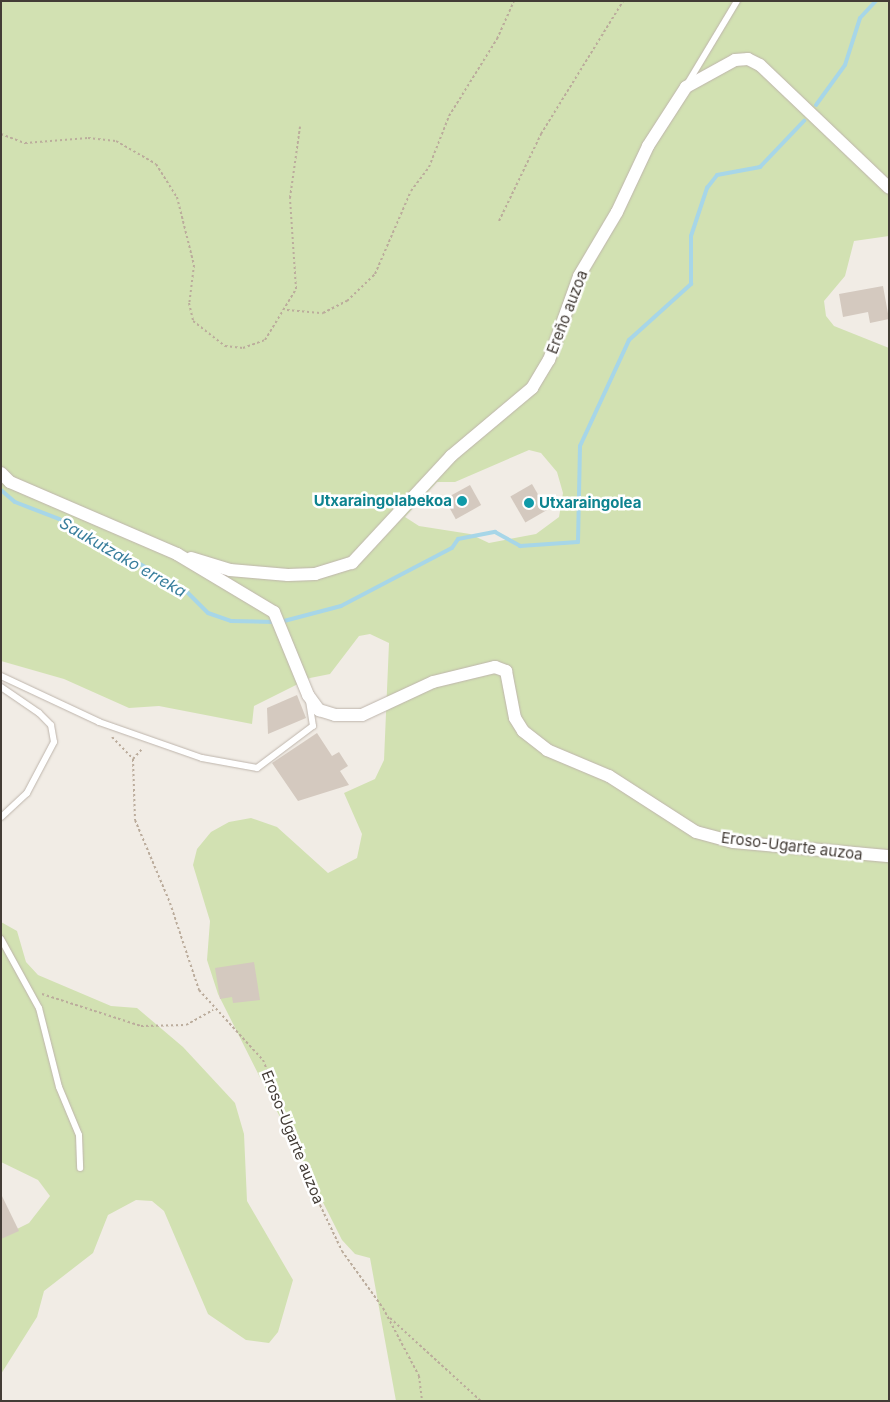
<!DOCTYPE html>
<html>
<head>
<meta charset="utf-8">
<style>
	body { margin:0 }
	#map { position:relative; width:890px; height:1402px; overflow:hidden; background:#f1ece5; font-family:Inter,sans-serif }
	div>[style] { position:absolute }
	.green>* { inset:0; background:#d2e1b2 }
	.stream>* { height:4px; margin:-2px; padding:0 2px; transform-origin:2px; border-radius:2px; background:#a7d6e8 }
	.building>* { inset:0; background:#d4c9bf; transform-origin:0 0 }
	.path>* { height:2px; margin-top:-1px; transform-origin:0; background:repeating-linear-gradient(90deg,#bbac9c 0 2.5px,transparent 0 5px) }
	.roads { filter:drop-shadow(0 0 1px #beb5ac) drop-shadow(0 0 1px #beb5ac) }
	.lane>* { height:6px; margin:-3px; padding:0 3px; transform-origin:3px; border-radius:3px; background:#fff }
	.street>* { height:12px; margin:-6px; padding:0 6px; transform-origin:6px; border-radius:6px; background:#fff }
	.dots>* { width:14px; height:14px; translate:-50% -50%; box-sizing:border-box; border:2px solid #fff; border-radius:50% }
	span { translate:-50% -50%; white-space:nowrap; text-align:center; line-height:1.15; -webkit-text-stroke:5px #fff; paint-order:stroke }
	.street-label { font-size:15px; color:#433c36 }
	.culture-label { font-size:15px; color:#0d838f; font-weight:700 }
	.right { translate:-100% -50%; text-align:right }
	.left { translate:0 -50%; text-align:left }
	.water-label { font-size:16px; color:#387e9c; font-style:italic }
	.frame { position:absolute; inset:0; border:2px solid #433c36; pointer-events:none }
</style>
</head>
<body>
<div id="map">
	<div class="green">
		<i style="clip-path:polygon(evenodd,1px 1px,889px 1px,889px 236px,854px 241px,845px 276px,824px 301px,826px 316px,834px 326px,889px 348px,889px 1401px,396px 1401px,370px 1258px,355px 1254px,342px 1240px,218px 994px,207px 960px,210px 921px,193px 865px,197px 849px,211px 832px,229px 822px,251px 818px,277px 827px,328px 873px,357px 858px,362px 834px,344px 793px,375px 779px,384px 760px,389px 643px,370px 634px,359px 636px,330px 674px,310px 678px,254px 706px,252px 724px,159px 706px,129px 708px,64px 679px,1px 661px,1px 1px,529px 450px,541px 453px,557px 472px,563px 493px,559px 517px,536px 534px,489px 543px,470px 534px,419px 526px,405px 517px,437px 482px,455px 482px,529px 450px)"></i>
		<i style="clip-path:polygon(1px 922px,17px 931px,26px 962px,38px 975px,111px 1006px,137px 1008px,183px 1047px,235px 1103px,244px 1134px,247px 1201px,293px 1280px,278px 1332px,269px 1343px,246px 1340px,208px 1314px,164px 1211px,152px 1201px,136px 1200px,108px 1215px,93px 1253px,44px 1291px,37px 1317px,1px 1374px,1px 1237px,29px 1223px,50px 1196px,38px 1180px,1px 1162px)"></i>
	</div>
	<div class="stream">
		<i style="left:816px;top:105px;width:49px;rotate:-54.1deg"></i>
		<i style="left:845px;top:65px;width:49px;rotate:-72.3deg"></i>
		<i style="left:860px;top:18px;width:23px;rotate:-47deg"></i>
		<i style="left:1px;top:490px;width:18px;rotate:41deg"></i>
		<i style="left:15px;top:502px;width:47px;rotate:21.1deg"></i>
		<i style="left:59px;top:519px;width:142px;rotate:29.1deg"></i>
		<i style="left:183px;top:588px;width:35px;rotate:45deg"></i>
		<i style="left:208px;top:613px;width:24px;rotate:19deg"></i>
		<i style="left:231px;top:621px;width:43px;rotate:1.3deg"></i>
		<i style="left:284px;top:621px;width:59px;rotate:-14.7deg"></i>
		<i style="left:341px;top:606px;width:125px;rotate:-27.6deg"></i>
		<i style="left:452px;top:548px;width:11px;rotate:-56deg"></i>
		<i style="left:458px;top:539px;width:38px;rotate:-11deg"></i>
		<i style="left:495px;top:532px;width:29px;rotate:29deg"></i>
		<i style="left:520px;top:546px;width:58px;rotate:-3.9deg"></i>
		<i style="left:578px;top:542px;width:96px;rotate:-88.8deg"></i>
		<i style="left:580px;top:446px;width:117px;rotate:-65.2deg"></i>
		<i style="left:629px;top:340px;width:84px;rotate:-42.1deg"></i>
		<i style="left:691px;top:284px;width:48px;rotate:-90deg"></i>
		<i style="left:691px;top:236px;width:51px;rotate:-71.6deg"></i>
		<i style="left:707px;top:188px;width:16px;rotate:-52deg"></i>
		<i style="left:717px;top:175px;width:44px;rotate:-10.5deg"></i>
		<i style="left:760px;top:167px;width:64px;rotate:-46.3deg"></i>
	</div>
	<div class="building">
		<i style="clip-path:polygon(883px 286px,889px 319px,870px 323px,868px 312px,843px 317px,839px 294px)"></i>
		<i style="left:532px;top:484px;width:30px;height:25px;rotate:60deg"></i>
		<i style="left:470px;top:485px;width:23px;height:29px;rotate:61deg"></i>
		<i style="clip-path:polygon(297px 695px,306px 718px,268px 734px,267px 708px)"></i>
		<i style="clip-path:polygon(317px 733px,332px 756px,339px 752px,348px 766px,340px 771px,349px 785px,298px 801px,272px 763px)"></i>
		<i style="clip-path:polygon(254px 962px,260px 1000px,233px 1003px,232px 997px,220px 999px,215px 968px)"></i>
		<i style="clip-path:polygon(1px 1194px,19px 1231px,1px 1239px)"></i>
	</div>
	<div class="path">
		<i style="left:1px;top:134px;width:26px;rotate:21deg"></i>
		<i style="left:25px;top:143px;width:63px;rotate:-4.5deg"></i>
		<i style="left:88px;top:138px;width:28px;rotate:6deg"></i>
		<i style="left:116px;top:141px;width:46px;rotate:29.9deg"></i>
		<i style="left:156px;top:164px;width:39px;rotate:58deg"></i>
		<i style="left:177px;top:197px;width:70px;rotate:76deg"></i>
		<i style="left:194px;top:265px;width:38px;rotate:97deg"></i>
		<i style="left:189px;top:303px;width:18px;rotate:77deg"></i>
		<i style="left:193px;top:321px;width:41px;rotate:38deg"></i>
		<i style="left:225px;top:346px;width:18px;rotate:6deg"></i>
		<i style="left:243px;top:348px;width:23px;rotate:-20deg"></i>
		<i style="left:265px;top:340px;width:60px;rotate:-58.7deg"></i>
		<i style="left:296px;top:289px;width:91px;rotate:-93.8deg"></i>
		<i style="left:290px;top:198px;width:72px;rotate:-82deg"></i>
		<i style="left:499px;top:221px;width:97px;rotate:-64.2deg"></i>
		<i style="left:541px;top:134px;width:156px;rotate:-58.3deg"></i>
		<i style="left:287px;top:310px;width:36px;rotate:5deg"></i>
		<i style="left:323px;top:313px;width:27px;rotate:-27deg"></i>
		<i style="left:347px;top:301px;width:39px;rotate:-44deg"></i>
		<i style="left:375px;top:274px;width:90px;rotate:-66.6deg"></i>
		<i style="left:411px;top:191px;width:30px;rotate:-53deg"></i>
		<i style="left:429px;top:167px;width:55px;rotate:-68.6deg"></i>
		<i style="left:449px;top:116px;width:91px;rotate:-58.1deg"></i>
		<i style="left:497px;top:39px;width:42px;rotate:-65.9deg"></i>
		<i style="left:112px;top:737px;width:30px;rotate:46deg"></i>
		<i style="left:133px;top:759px;width:61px;rotate:88.1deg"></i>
		<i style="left:135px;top:820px;width:90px;rotate:67.1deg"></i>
		<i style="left:170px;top:903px;width:92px;rotate:71.6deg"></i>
		<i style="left:199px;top:990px;width:95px;rotate:47.6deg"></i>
		<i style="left:263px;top:1060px;width:156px;rotate:68.5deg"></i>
		<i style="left:320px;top:1205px;width:51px;rotate:64.4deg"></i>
		<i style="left:342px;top:1251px;width:70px;rotate:54.3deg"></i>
		<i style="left:383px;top:1308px;width:77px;rotate:62.1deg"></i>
		<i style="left:419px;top:1376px;width:25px;rotate:83deg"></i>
		<i style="left:133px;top:759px;width:15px;rotate:-48deg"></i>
		<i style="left:42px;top:994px;width:104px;rotate:17.9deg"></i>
		<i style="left:141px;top:1026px;width:45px;rotate:-1.3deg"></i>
		<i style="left:186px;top:1025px;width:31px;rotate:-29deg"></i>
		<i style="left:390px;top:1318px;width:123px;rotate:42.4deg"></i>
	</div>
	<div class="roads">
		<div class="lane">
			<i style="left:686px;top:86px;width:99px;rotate:-59deg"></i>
			<i style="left:1px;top:676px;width:108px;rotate:25.1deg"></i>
			<i style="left:99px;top:722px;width:109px;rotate:19.3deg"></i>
			<i style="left:202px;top:758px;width:56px;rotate:10.3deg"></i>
			<i style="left:257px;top:768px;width:70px;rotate:-36.9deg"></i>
			<i style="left:313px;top:726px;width:25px;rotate:-99deg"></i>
			<i style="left:1px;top:687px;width:46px;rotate:34.4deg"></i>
			<i style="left:39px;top:713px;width:17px;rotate:45deg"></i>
			<i style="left:51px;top:725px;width:17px;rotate:80deg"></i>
			<i style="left:54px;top:742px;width:58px;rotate:117.9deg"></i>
			<i style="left:27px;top:793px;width:35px;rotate:137deg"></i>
			<i style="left:1px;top:939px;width:79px;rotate:61.2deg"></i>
			<i style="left:39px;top:1008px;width:81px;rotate:75.8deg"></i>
			<i style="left:59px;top:1087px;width:52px;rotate:67.4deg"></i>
			<i style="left:79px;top:1135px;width:33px;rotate:88deg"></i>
		</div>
		<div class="street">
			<i style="left:1px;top:473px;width:13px;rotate:45deg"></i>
			<i style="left:10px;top:482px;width:182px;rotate:23.3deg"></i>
			<i style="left:177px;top:554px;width:113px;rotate:30.9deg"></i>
			<i style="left:274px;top:612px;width:90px;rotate:67.7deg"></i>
			<i style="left:308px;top:695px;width:19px;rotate:54deg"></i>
			<i style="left:319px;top:710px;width:17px;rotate:17deg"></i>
			<i style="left:335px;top:715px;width:27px"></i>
			<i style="left:362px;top:715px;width:78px;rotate:-24.9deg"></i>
			<i style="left:433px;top:682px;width:64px;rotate:-13.6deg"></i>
			<i style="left:495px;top:667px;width:12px;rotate:20deg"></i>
			<i style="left:506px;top:671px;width:48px;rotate:79.2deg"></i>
			<i style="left:515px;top:718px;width:15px;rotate:58deg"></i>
			<i style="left:523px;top:731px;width:31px;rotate:38deg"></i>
			<i style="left:547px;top:750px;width:67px;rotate:22.8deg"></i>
			<i style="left:609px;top:776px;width:103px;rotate:32.8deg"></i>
			<i style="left:696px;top:832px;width:39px;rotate:15deg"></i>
			<i style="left:734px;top:842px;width:156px;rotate:5.2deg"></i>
			<i style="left:191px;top:558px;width:41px;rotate:17.1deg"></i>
			<i style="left:230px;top:570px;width:58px;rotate:4.9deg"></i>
			<i style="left:288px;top:575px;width:27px;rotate:-2deg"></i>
			<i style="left:315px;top:574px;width:39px;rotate:-17deg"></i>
			<i style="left:352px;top:563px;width:146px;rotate:-47.2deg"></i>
			<i style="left:451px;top:456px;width:106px;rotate:-40deg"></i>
			<i style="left:532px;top:388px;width:33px;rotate:-59deg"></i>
			<i style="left:549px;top:360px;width:89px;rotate:-70.3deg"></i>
			<i style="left:579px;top:276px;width:74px;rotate:-59.3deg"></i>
			<i style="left:617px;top:212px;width:73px;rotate:-64.8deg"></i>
			<i style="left:648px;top:146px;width:70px;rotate:-57.2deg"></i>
			<i style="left:686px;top:87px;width:56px;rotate:-28.9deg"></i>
			<i style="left:735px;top:60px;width:13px;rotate:-4deg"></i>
			<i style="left:748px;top:59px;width:13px;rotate:27deg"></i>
			<i style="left:760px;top:65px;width:178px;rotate:43.6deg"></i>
		</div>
	</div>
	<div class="dots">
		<i style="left:462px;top:501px;background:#0f9aa8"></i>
		<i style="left:529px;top:503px;background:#0f9aa8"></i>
	</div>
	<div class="street-label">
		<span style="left:567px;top:312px;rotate:-69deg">Ereño auzoa</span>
		<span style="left:792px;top:846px;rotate:7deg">Eroso-Ugarte auzoa</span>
		<span style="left:293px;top:1137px;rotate:68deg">Eroso-Ugarte auzoa</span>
	</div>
	<div class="culture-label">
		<span class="right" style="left:452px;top:501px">Utxaraingolabekoa</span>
		<span class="left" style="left:539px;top:503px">Utxaraingolea</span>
	</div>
	<div class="water-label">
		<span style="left:123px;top:557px;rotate:30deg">Saukutzako erreka</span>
	</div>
	<div class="frame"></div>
</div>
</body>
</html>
